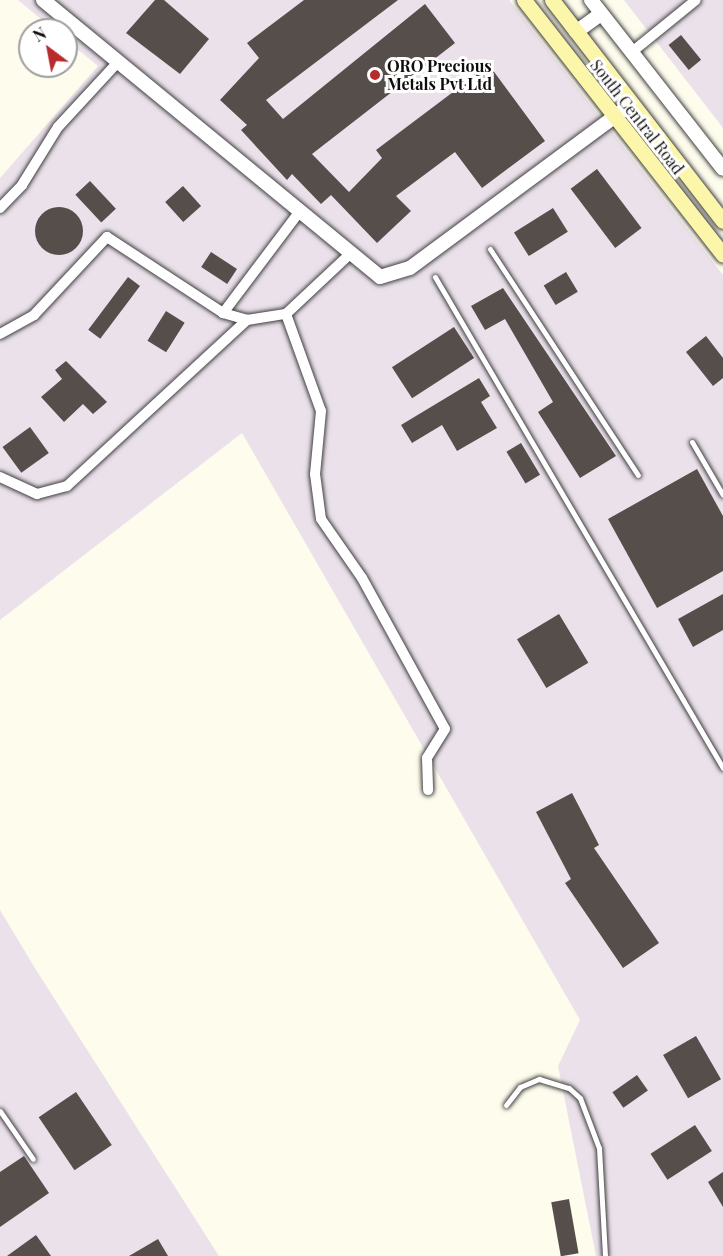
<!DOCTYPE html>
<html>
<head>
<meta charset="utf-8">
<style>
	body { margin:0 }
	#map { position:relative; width:723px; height:1256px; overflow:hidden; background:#fefced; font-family:"Playfair Display",serif }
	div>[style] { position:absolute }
	.industrial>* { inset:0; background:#ebe1eb }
	.building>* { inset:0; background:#554e4a; transform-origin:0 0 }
	.round { border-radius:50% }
	.roads { filter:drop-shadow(0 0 2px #404040) drop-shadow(0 0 2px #404040) }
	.service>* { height:5px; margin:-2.5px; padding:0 2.5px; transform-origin:2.5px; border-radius:2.5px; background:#fff }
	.minor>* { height:10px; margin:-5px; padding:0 5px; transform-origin:5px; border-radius:5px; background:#fff }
	.tertiary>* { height:14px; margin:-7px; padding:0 7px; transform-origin:7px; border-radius:7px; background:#fff }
	.secondary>* { height:15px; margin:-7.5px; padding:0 7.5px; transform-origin:7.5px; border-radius:7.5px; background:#fcf6ab }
	.dots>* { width:16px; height:16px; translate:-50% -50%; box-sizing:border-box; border:3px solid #fff; border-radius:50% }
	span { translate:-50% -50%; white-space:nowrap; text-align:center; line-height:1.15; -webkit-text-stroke:6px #fff; paint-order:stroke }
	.poi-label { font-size:16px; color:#0d0d0d; font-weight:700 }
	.left { translate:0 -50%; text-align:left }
	.street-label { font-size:16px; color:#0d0d0d }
	.north { position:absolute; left:18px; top:18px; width:60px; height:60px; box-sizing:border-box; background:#fff; border:2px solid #9e9e9e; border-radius:50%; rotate:328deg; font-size:16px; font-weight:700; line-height:24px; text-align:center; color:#0d0d0d }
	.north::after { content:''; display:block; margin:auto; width:21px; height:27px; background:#b82a2b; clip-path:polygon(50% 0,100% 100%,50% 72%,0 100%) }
</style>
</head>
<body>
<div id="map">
	<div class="industrial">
		<i style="clip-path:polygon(18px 0,509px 0,723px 275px,723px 1256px,596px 1256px,558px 1066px,580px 1020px,242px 433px,0 620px,0 178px,98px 66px,66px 40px,66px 30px,54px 30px)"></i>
		<i style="clip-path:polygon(624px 0,723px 0,723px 128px)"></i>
		<i style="clip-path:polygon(0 910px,38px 973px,219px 1256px,0 1256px)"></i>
	</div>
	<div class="building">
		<i style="clip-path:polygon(155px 0,164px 0,209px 39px,180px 74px,126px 33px)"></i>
		<i style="clip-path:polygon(304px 0,398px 0,266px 100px,283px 119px,425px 4px,455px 43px,312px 154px,349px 192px,382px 158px,376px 150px,489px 65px,545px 141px,482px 188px,455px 152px,396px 196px,411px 211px,377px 243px,331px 195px,321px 204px,292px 174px,287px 180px,241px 130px,247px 125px,220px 100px,259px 58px,247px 43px)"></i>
		<i style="left:681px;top:35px;width:32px;height:16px;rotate:51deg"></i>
		<i style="left:597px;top:169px;width:74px;height:33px;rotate:53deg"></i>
		<i style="left:90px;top:181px;width:38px;height:20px;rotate:47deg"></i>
		<i style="left:183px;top:186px;width:27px;height:24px;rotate:48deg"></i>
		<i class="round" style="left:35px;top:207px;width:48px;height:48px"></i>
		<i style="left:553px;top:208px;width:28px;height:46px;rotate:58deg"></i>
		<i style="left:211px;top:252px;width:31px;height:18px;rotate:33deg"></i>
		<i style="left:566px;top:272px;width:23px;height:26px;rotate:59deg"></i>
		<i style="left:128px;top:277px;width:15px;height:66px;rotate:37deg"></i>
		<i style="clip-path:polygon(503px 288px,616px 456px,580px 478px,538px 412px,553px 402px,505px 319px,485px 330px,471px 306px)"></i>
		<i style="left:166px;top:311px;width:22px;height:35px;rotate:32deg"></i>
		<i style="left:454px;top:327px;width:37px;height:74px;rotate:57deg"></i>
		<i style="clip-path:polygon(706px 336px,723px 358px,723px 378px,713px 386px,686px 352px)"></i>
		<i style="clip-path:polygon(66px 361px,107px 402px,93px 414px,83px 404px,64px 422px,41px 397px,62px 379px,55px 370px)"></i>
		<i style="clip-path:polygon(479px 378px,490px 396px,481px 402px,497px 428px,457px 451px,442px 425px,412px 443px,401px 425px)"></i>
		<i style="left:30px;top:427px;width:32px;height:34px;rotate:54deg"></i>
		<i style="left:521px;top:443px;width:37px;height:17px;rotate:59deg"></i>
		<i style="clip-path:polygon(697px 469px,723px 516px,723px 571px,657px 608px,608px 519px)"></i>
		<i style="clip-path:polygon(723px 594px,723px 630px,693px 647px,678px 619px)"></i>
		<i style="left:559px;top:614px;width:57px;height:49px;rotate:59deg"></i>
		<i style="clip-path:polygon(572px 793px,599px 845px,594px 848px,659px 943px,623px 968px,565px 883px,571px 879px,536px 812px)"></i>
		<i style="left:696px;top:1036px;width:50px;height:38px;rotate:60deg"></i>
		<i style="left:637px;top:1075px;width:19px;height:30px;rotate:55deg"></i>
		<i style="left:76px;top:1092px;width:64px;height:45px;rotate:56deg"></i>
		<i style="left:695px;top:1125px;width:31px;height:53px;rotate:57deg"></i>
		<i style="clip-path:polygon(24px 1156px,49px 1193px,0 1227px,0 1172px)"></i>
		<i style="clip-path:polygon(723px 1172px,723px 1207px,708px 1182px)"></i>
		<i style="left:569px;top:1199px;width:55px;height:18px;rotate:80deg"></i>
		<i style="clip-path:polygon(36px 1235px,51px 1256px,7px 1256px)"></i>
		<i style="clip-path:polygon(158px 1239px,168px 1256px,129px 1256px)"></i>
	</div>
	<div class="roads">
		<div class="service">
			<i style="left:490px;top:249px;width:270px;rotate:56.8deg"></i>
			<i style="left:435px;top:277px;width:569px;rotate:59.61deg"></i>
			<i style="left:692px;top:442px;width:61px;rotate:59.7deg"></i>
			<i style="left:506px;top:1105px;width:23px;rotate:-52deg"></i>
			<i style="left:520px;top:1087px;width:21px;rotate:-23deg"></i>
			<i style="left:539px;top:1079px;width:31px;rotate:17deg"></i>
			<i style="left:569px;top:1088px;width:15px;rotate:42deg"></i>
			<i style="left:580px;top:1098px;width:53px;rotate:69.2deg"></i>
			<i style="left:599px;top:1148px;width:108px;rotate:86.8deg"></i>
			<i style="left:0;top:1111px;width:58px;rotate:55.5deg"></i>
		</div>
		<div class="minor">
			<i style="left:632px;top:52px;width:82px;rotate:-39.1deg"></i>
			<i style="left:0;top:208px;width:32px;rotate:-46deg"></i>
			<i style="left:22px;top:185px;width:68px;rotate:-58.2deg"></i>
			<i style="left:58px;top:127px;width:88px;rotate:-47.3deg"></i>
			<i style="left:300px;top:211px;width:128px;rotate:127deg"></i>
			<i style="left:223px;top:313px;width:25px;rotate:16deg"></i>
			<i style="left:247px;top:320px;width:39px;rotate:-9deg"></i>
			<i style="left:286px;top:314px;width:89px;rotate:-43.2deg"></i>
			<i style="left:286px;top:314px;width:103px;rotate:70.2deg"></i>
			<i style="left:321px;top:411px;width:63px;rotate:95.4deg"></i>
			<i style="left:315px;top:474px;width:45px;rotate:82.4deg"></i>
			<i style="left:321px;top:519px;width:72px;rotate:55.2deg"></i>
			<i style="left:362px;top:578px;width:172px;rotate:61.2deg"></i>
			<i style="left:445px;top:729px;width:34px;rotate:122deg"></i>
			<i style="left:427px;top:758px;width:32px;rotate:88deg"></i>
			<i style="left:0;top:334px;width:39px;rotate:-29deg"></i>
			<i style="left:34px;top:315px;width:107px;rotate:-46.9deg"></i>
			<i style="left:107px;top:237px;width:139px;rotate:33.2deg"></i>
			<i style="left:0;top:477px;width:41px;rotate:24.7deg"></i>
			<i style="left:37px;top:494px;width:31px;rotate:-15deg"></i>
			<i style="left:67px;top:486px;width:245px;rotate:-42.7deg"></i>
		</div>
		<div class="tertiary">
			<i style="left:43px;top:0;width:436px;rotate:39.4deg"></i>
			<i style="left:380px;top:277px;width:31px;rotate:-17deg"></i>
			<i style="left:410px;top:268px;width:276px;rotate:-36.5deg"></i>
			<i style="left:591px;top:0;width:214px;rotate:52deg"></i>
			<i style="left:576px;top:32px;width:31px;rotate:-36deg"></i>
		</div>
		<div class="secondary">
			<i style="left:524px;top:0;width:323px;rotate:52deg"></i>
			<i style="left:552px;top:0;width:279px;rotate:52.3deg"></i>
		</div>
	</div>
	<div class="dots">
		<i style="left:375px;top:75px;background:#b82a2b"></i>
	</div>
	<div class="poi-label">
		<span class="left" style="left:387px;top:75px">ORO Precious<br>Metals Pvt Ltd</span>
	</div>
	<div class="street-label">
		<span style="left:637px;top:117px;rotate:52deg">South Central Road</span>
	</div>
	<div class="north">N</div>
</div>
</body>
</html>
